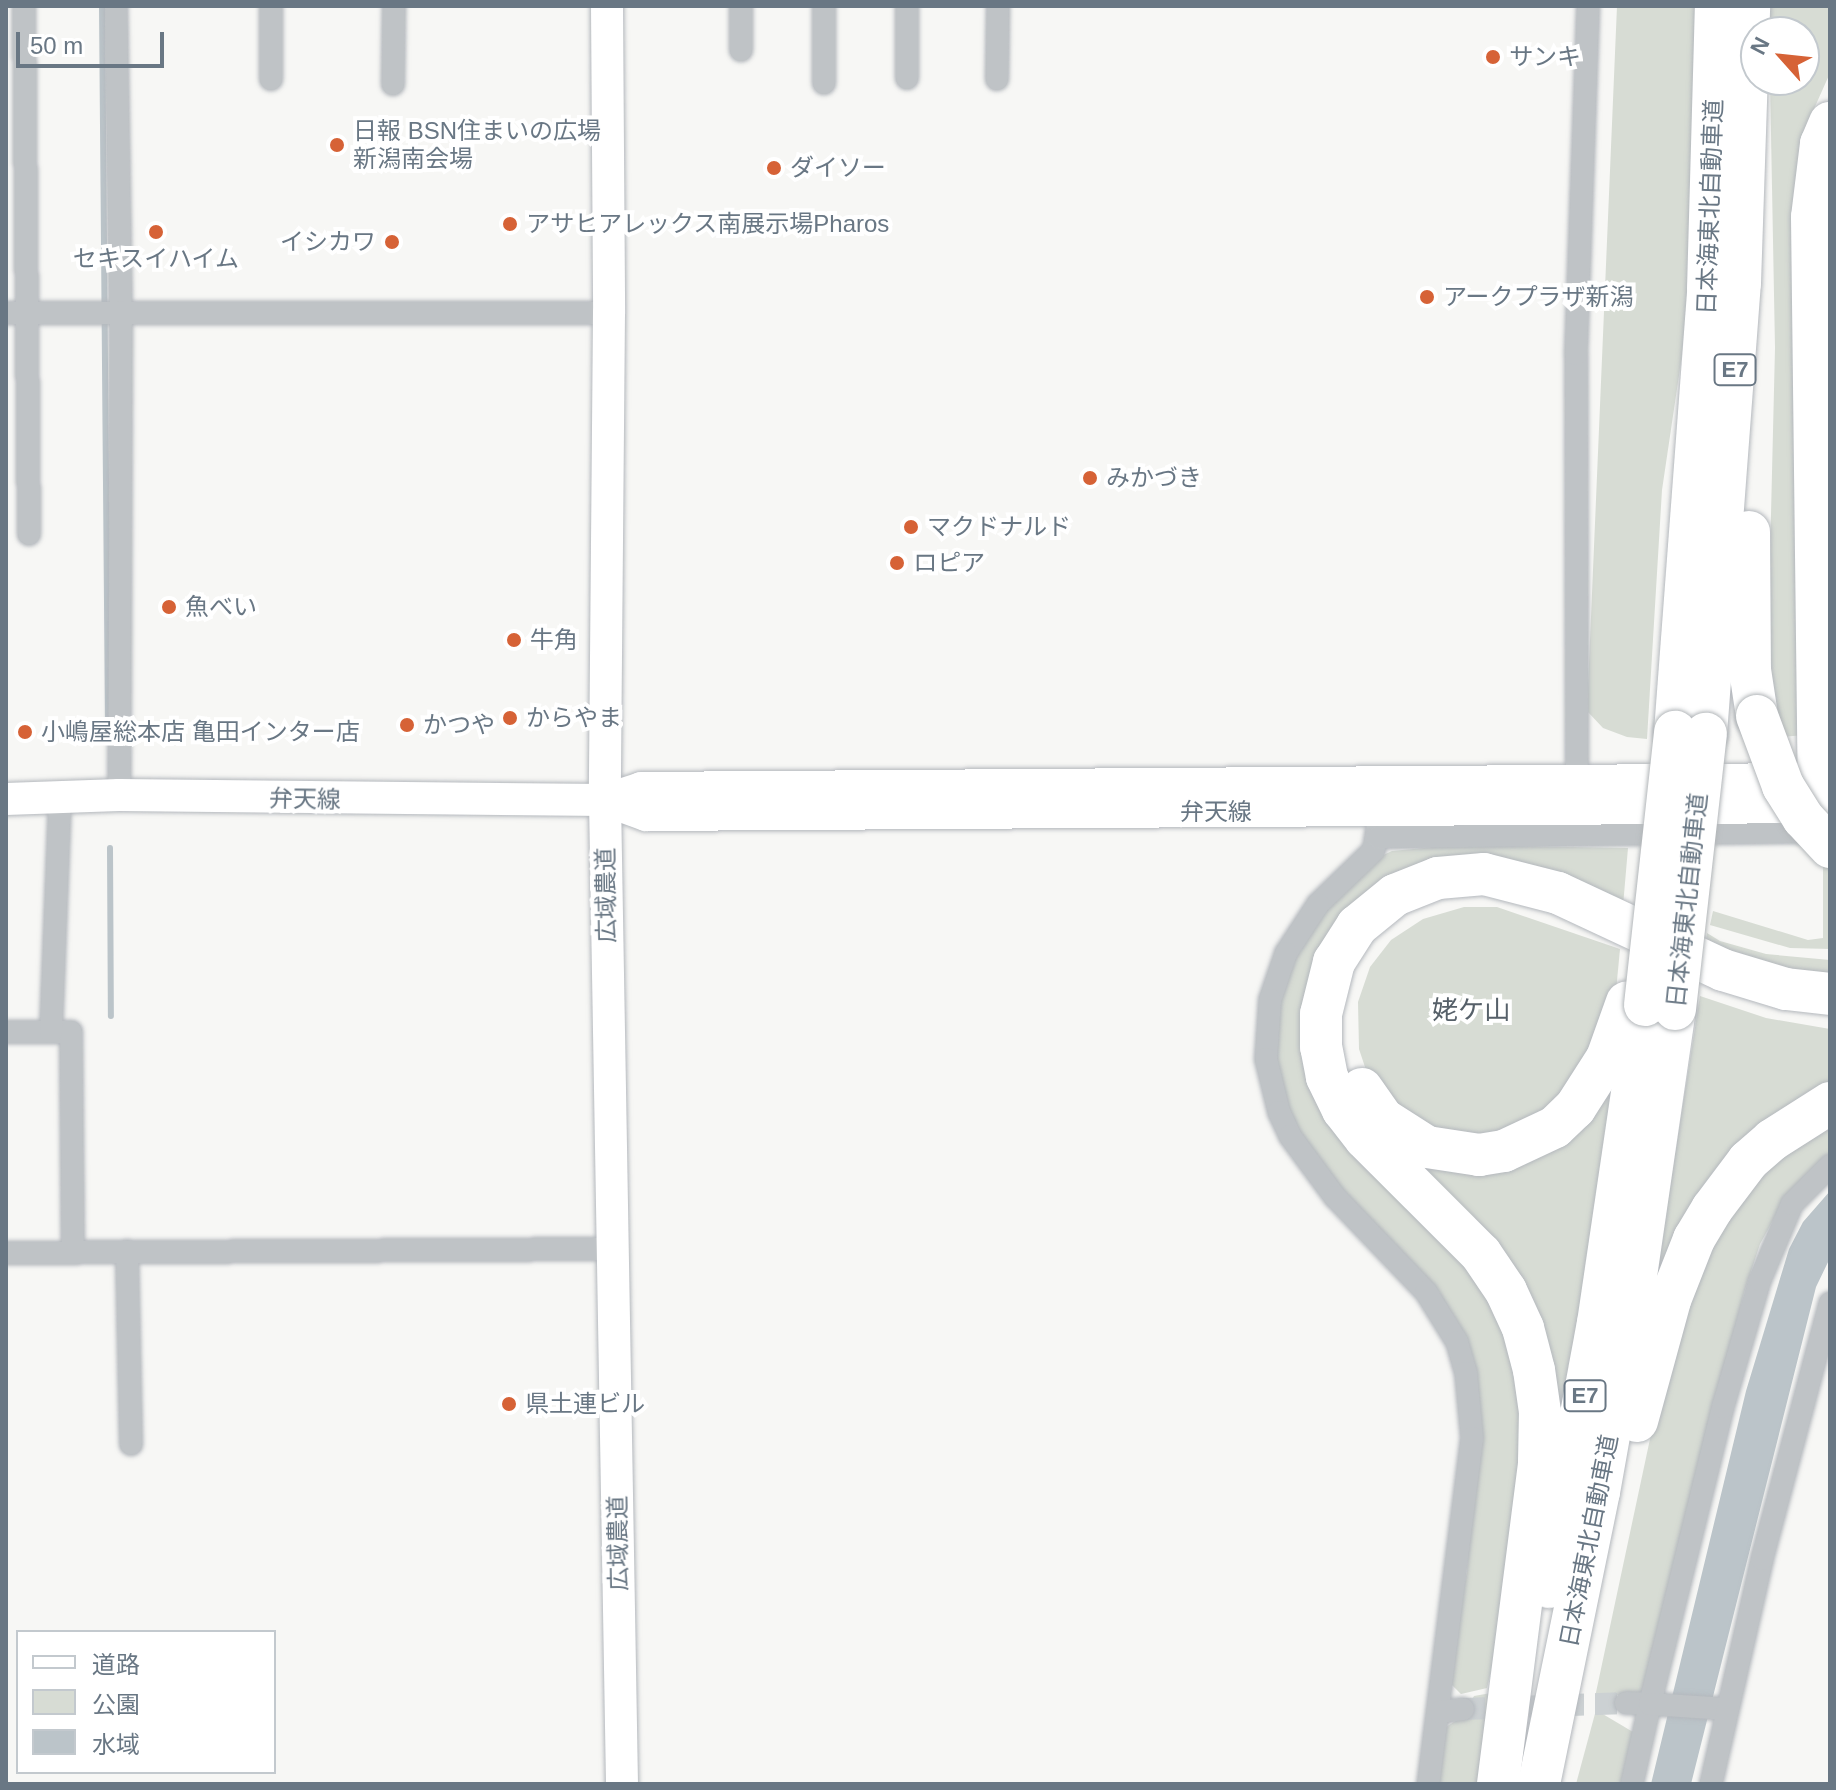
<!DOCTYPE html>
<html>
<head>
<meta charset="utf-8">
<style>
	body { margin:0 }
	#map { position:relative; width:1836px; height:1790px; overflow:hidden; background:#f7f7f5; font-family:Arial,"Noto Sans JP",sans-serif }
	div>[style] { position:absolute }
	.green>* { inset:0; background:#d7dcd4 }
	.water>* { inset:0; background:#bbc4c9 }
	.stream>* { height:6px; margin:-3px; padding:0 3px; transform-origin:3px; border-radius:3px; background:#bbc4c9 }
	.street-tunnel>* { height:22px; margin-top:-11px; transform-origin:0; background:repeating-linear-gradient(90deg,#ccd1d3 0 22px,transparent 0 33px) }
	.roads { filter:drop-shadow(0 0 2px #b4b8bd) drop-shadow(0 0 2px #b4b8bd) }
	.street>* { height:22px; margin:-11px; padding:0 11px; transform-origin:11px; border-radius:11px; background:#bfc3c6 }
	.secondary>* { height:32px; margin:-16px; padding:0 16px; transform-origin:16px; border-radius:16px; background:#fff }
	.highway>* { height:42px; margin:-21px; padding:0 21px; transform-origin:21px; border-radius:21px; background:#fff }
	.bridges { filter:drop-shadow(0 0 2px #b2b6b9) drop-shadow(0 0 2px #b2b6b9) }
	.highway-bridge>* { height:42px; margin:-21px; padding:0 21px; transform-origin:21px; border-radius:21px; background:#fff }
	.dots>* { width:22px; height:22px; translate:-50% -50%; box-sizing:border-box; border:4px solid #fff; border-radius:50% }
	span { translate:-50% -50%; white-space:nowrap; text-align:center; line-height:1.15; -webkit-text-stroke:8px #fff; paint-order:stroke }
	.shield-label span { padding:2px 6px; background:#fff; border:2px solid; border-radius:6px; -webkit-text-stroke-width:0 }
	.shield-label { font-size:22px; color:#697784; font-weight:700 }
	.poi-label { font-size:24px; color:#697784 }
	.left { translate:0 -50%; text-align:left }
	.right { translate:-100% -50%; text-align:right }
	.street-label { font-size:24px; color:#697784 }
	.neighbourhood-label { font-size:26px; color:#566069 }
	.frame { position:absolute; inset:0; border:8px solid #697784; pointer-events:none }
	.legend { position:absolute; left:16px; top:1630px; width:260px; height:144px; box-sizing:border-box; background:#fff; border:2px solid #c3c9ce; margin:0; padding:10px 14px; list-style:none; font-size:24px; color:#697784 }
	.legend li { display:flex; align-items:center; gap:16px; height:40px }
	.legend b { width:40px; border:2px solid #c3c9ce }
	.north { position:absolute; left:1740px; top:16px; width:80px; height:80px; box-sizing:border-box; background:#fff; border:2px solid #c3c9ce; border-radius:50%; rotate:297deg; font-size:22px; font-weight:700; line-height:32px; text-align:center; color:#697784 }
	.north::after { content:''; display:block; margin:auto; width:28px; height:36px; background:#d66236; clip-path:polygon(50% 0,100% 100%,50% 72%,0 100%) }
	.scale { position:absolute; left:16px; top:32px; width:148px; height:36px; box-sizing:border-box; border:4px solid #697784; border-top:0; padding-left:10px; font-size:24px; line-height:28px; white-space:nowrap; color:#697784; -webkit-text-stroke:6px #fff; paint-order:stroke }
</style>
</head>
<body>
<div id="map">
	<div class="green">
		<i style="clip-path:polygon(1617px 6px,1695px 6px,1690px 301px,1662px 490px,1647px 739px,1627px 737px,1603px 728px,1587px 711px)"></i>
		<i style="clip-path:polygon(1769px 6px,1830px 6px,1830px 73px,1801px 138px,1807px 735px,1779px 737px,1773px 724px,1769px 597px,1775px 348px,1770px 80px,1804px 80px,1804px 32px,1769px 32px)"></i>
		<i style="clip-path:polygon(1456px 845px,1628px 848px,1623px 906px,1417px 868px,1302px 1042px,1469px 1264px,1514px 1346px,1525px 1435px,1494px 1659px,1487px 1688px,1461px 1694px,1451px 1684px,1456px 1622px,1467px 1572px,1471px 1491px,1481px 1448px,1438px 1302px,1440px 1293px,1330px 1177px,1297px 1136px,1270px 1068px,1277px 992px,1293px 949px,1370px 861px,1392px 851px)"></i>
		<i style="clip-path:polygon(1823px 859px,1830px 865px,1830px 949px,1790px 948px,1710px 925px,1713px 911px,1808px 940px,1823px 938px)"></i>
		<i style="clip-path:polygon(1464px 907px,1497px 907px,1620px 949px,1616px 991px,1585px 1080px,1510px 1138px,1409px 1125px,1366px 1070px,1359px 1049px,1358px 1002px,1370px 967px,1391px 940px,1423px 919px)"></i>
		<i style="clip-path:polygon(1707px 933px,1720px 941px,1766px 954px,1830px 960px,1830px 978px,1761px 965px,1706px 944px)"></i>
		<i style="clip-path:polygon(1700px 996px,1766px 1018px,1830px 1029px,1830px 1089px,1814px 1098px,1648px 1326px)"></i>
		<i style="clip-path:polygon(1601px 1095px,1616px 1095px,1555px 1469px,1544px 1359px,1404px 1148px,1440px 1164px)"></i>
		<i style="clip-path:polygon(1830px 1118px,1830px 1153px,1787px 1195px,1760px 1244px,1744px 1293px,1648px 1677px,1641px 1693px,1595px 1697px,1660px 1392px,1697px 1265px,1760px 1168px)"></i>
		<i style="clip-path:polygon(1491px 1693px,1483px 1784px,1433px 1784px,1441px 1730px,1462px 1717px,1474px 1696px)"></i>
		<i style="clip-path:polygon(1596px 1710px,1633px 1732px,1625px 1784px,1576px 1784px)"></i>
	</div>
	<div class="water">
		<i style="clip-path:polygon(1830px 1191px,1830px 1258px,1816px 1287px,1691px 1784px,1651px 1784px,1746px 1391px,1789px 1249px,1803px 1222px)"></i>
	</div>
	<div class="stream">
		<i style="left:102px;top:6px;width:719px;rotate:89.52deg"></i>
		<i style="left:110px;top:848px;width:168px;rotate:89.7deg"></i>
	</div>
	<div class="street-tunnel">
		<i style="left:1463px;top:1709px;width:163px;rotate:-2.1deg"></i>
	</div>
	<div class="roads">
		<div class="street">
			<i style="left:24px;top:6px;width:528px;rotate:89.46deg"></i>
			<i style="left:116px;top:6px;width:306px;rotate:89.1deg"></i>
			<i style="left:121px;top:312px;width:483px;rotate:90.2deg"></i>
			<i style="left:741px;top:6px;width:44px;rotate:90deg"></i>
			<i style="left:824px;top:6px;width:77px;rotate:90deg"></i>
			<i style="left:907px;top:78px;width:72px;rotate:-90deg"></i>
			<i style="left:271px;top:79px;width:73px;rotate:-90deg"></i>
			<i style="left:997px;top:79px;width:73px;rotate:-89.2deg"></i>
			<i style="left:393px;top:84px;width:78px;rotate:-89.3deg"></i>
			<i style="left:6px;top:313px;width:603px"></i>
			<i style="left:1577px;top:780px;width:426px;rotate:-90.1deg"></i>
			<i style="left:1576px;top:354px;width:348px;rotate:-88deg"></i>
			<i style="left:1380px;top:811px;width:39px;rotate:99deg"></i>
			<i style="left:1374px;top:850px;width:78px;rotate:136deg"></i>
			<i style="left:1318px;top:904px;width:59px;rotate:123.1deg"></i>
			<i style="left:1286px;top:953px;width:50px;rotate:108.8deg"></i>
			<i style="left:1270px;top:1000px;width:59px;rotate:93.9deg"></i>
			<i style="left:1266px;top:1059px;width:55px;rotate:76.2deg"></i>
			<i style="left:1279px;top:1112px;width:26px;rotate:65deg"></i>
			<i style="left:1290px;top:1136px;width:76px;rotate:53.6deg"></i>
			<i style="left:1335px;top:1197px;width:132px;rotate:46.2deg"></i>
			<i style="left:1426px;top:1292px;width:59px;rotate:58.2deg"></i>
			<i style="left:1457px;top:1342px;width:32px;rotate:74deg"></i>
			<i style="left:1466px;top:1373px;width:65px;rotate:84.7deg"></i>
			<i style="left:1472px;top:1438px;width:349px;rotate:97.2deg"></i>
			<i style="left:1378px;top:837px;width:439px;rotate:-0.7deg"></i>
			<i style="left:6px;top:1032px;width:65px"></i>
			<i style="left:71px;top:1032px;width:220px;rotate:89.5deg"></i>
			<i style="left:51px;top:1032px;width:233px;rotate:-87.8deg"></i>
			<i style="left:127px;top:1251px;width:193px;rotate:88.8deg"></i>
			<i style="left:6px;top:1253px;width:607px;rotate:-0.38deg"></i>
			<i style="left:1626px;top:1703px;width:24px;rotate:2deg"></i>
			<i style="left:1650px;top:1704px;width:306px;rotate:-76.2deg"></i>
			<i style="left:1723px;top:1407px;width:132px;rotate:-73.8deg"></i>
			<i style="left:1760px;top:1280px;width:82px;rotate:-67.2deg"></i>
			<i style="left:1792px;top:1204px;width:54px;rotate:-45deg"></i>
			<i style="left:1440px;top:1712px;width:23px;rotate:-7deg"></i>
			<i style="left:1632px;top:1784px;width:82px;rotate:-77.3deg"></i>
			<i style="left:1650px;top:1704px;width:77px;rotate:3.7deg"></i>
			<i style="left:1711px;top:1784px;width:231px;rotate:-77.2deg"></i>
			<i style="left:1762px;top:1559px;width:265px;rotate:-75.1deg"></i>
		</div>
		<div class="secondary">
			<i style="left:607px;top:6px;width:307px;rotate:89.6deg"></i>
			<i style="left:609px;top:313px;width:487px;rotate:90.5deg"></i>
			<i style="left:605px;top:800px;width:984px;rotate:89.01deg"></i>
			<i style="left:6px;top:799px;width:113px;rotate:-2deg"></i>
			<i style="left:119px;top:795px;width:486px;rotate:0.6deg"></i>
			<i style="left:605px;top:800px;width:38px;rotate:-18deg"></i>
			<i style="left:641px;top:788px;width:1162px;rotate:-0.44deg"></i>
			<i style="left:605px;top:800px;width:44px;rotate:20.1deg"></i>
			<i style="left:646px;top:815px;width:1169px;rotate:-0.39deg"></i>
		</div>
		<div class="highway">
			<i style="left:1749px;top:532px;width:138px;rotate:89.6deg"></i>
			<i style="left:1750px;top:670px;width:47px;rotate:81.3deg"></i>
			<i style="left:1675px;top:732px;width:444px;rotate:-85.7deg"></i>
			<i style="left:1708px;top:289px;width:283px;rotate:-88.4deg"></i>
			<i style="left:1706px;top:734px;width:452px;rotate:-85.7deg"></i>
			<i style="left:1740px;top:283px;width:277px;rotate:-88.1deg"></i>
			<i style="left:1819px;top:807px;width:590px;rotate:-90.68deg"></i>
			<i style="left:1812px;top:217px;width:74px;rotate:-83deg"></i>
			<i style="left:1821px;top:144px;width:23px;rotate:-67deg"></i>
			<i style="left:1362px;top:1089px;width:37px;rotate:55deg"></i>
			<i style="left:1383px;top:1119px;width:52px;rotate:32.5deg"></i>
			<i style="left:1427px;top:1147px;width:53px;rotate:8.7deg"></i>
			<i style="left:1479px;top:1155px;width:25px;rotate:-9deg"></i>
			<i style="left:1504px;top:1151px;width:56px;rotate:-25.2deg"></i>
			<i style="left:1555px;top:1127px;width:28px;rotate:-44deg"></i>
			<i style="left:1575px;top:1108px;width:59px;rotate:-57.4deg"></i>
			<i style="left:1607px;top:1058px;width:59px;rotate:-70.3deg"></i>
			<i style="left:1637px;top:1421px;width:125px;rotate:-74.7deg"></i>
			<i style="left:1670px;top:1300px;width:66px;rotate:-68.5deg"></i>
			<i style="left:1694px;top:1239px;width:35px;rotate:-59deg"></i>
			<i style="left:1712px;top:1209px;width:60px;rotate:-53.1deg"></i>
			<i style="left:1748px;top:1161px;width:32px;rotate:-41deg"></i>
			<i style="left:1772px;top:1140px;width:69px;rotate:-32.5deg"></i>
			<i style="left:1549px;top:1587px;width:269px;rotate:-79.5deg"></i>
			<i style="left:1598px;top:1323px;width:321px;rotate:-81.6deg"></i>
			<i style="left:1498px;top:1784px;width:325px;rotate:-82.7deg"></i>
			<i style="left:1539px;top:1462px;width:50px;rotate:-88.9deg"></i>
			<i style="left:1540px;top:1412px;width:42px;rotate:-98.1deg"></i>
			<i style="left:1534px;top:1370px;width:43px;rotate:-104.7deg"></i>
			<i style="left:1523px;top:1328px;width:41px;rotate:-114.7deg"></i>
			<i style="left:1506px;top:1291px;width:45px;rotate:-124deg"></i>
			<i style="left:1481px;top:1254px;width:164px;rotate:-135deg"></i>
			<i style="left:1365px;top:1138px;width:36px;rotate:-128deg"></i>
			<i style="left:1343px;top:1110px;width:37px;rotate:-116deg"></i>
			<i style="left:1327px;top:1077px;width:31px;rotate:-101deg"></i>
			<i style="left:1321px;top:1047px;width:33px;rotate:-90deg"></i>
			<i style="left:1321px;top:1014px;width:54px;rotate:-76deg"></i>
			<i style="left:1334px;top:962px;width:43px;rotate:-57.4deg"></i>
			<i style="left:1357px;top:926px;width:49px;rotate:-39.2deg"></i>
			<i style="left:1395px;top:895px;width:46px;rotate:-21.6deg"></i>
			<i style="left:1438px;top:878px;width:46px;rotate:-5deg"></i>
			<i style="left:1484px;top:874px;width:76px;rotate:14.4deg"></i>
			<i style="left:1558px;top:893px;width:182px;rotate:25deg"></i>
			<i style="left:1723px;top:970px;width:66px;rotate:16.8deg"></i>
			<i style="left:1786px;top:989px;width:44px;rotate:6.5deg"></i>
			<i style="left:1539px;top:1784px;width:298px;rotate:-78.4deg"></i>
			<i style="left:1599px;top:1492px;width:171px;rotate:-79.9deg"></i>
			<i style="left:1629px;top:1324px;width:318px;rotate:-81.7deg"></i>
		</div>
	</div>
	<div class="bridges">
		<div class="highway-bridge">
			<i style="left:1757px;top:716px;width:75px;rotate:69.6deg"></i>
			<i style="left:1783px;top:786px;width:38px;rotate:58deg"></i>
			<i style="left:1803px;top:818px;width:40px;rotate:47deg"></i>
			<i style="left:1645px;top:1005px;width:275px;rotate:-83.7deg"></i>
			<i style="left:1675px;top:1009px;width:277px;rotate:-83.6deg"></i>
		</div>
	</div>
	<div class="dots">
		<i style="left:1493px;top:57px;background:#d66236"></i>
		<i style="left:337px;top:145px;background:#d66236"></i>
		<i style="left:774px;top:168px;background:#d66236"></i>
		<i style="left:510px;top:224px;background:#d66236"></i>
		<i style="left:156px;top:232px;background:#d66236"></i>
		<i style="left:392px;top:242px;background:#d66236"></i>
		<i style="left:1427px;top:297px;background:#d66236"></i>
		<i style="left:1090px;top:478px;background:#d66236"></i>
		<i style="left:911px;top:527px;background:#d66236"></i>
		<i style="left:897px;top:563px;background:#d66236"></i>
		<i style="left:169px;top:607px;background:#d66236"></i>
		<i style="left:514px;top:640px;background:#d66236"></i>
		<i style="left:510px;top:718px;background:#d66236"></i>
		<i style="left:407px;top:725px;background:#d66236"></i>
		<i style="left:25px;top:732px;background:#d66236"></i>
		<i style="left:509px;top:1404px;background:#d66236"></i>
	</div>
	<div class="shield-label">
		<span style="left:1735px;top:370px">E7</span>
		<span style="left:1585px;top:1396px">E7</span>
	</div>
	<div class="poi-label">
		<span class="left" style="left:1509px;top:57px">サンキ</span>
		<span class="left" style="left:353px;top:145px">日報 BSN住まいの広場<br>新潟南会場</span>
		<span class="left" style="left:790px;top:168px">ダイソー</span>
		<span class="left" style="left:526px;top:224px">アサヒアレックス南展示場Pharos</span>
		<span class="right" style="left:376px;top:242px">イシカワ</span>
		<span style="left:156px;top:259px">セキスイハイム</span>
		<span class="left" style="left:1443px;top:297px">アークプラザ新潟</span>
		<span class="left" style="left:1106px;top:478px">みかづき</span>
		<span class="left" style="left:927px;top:527px">マクドナルド</span>
		<span class="left" style="left:913px;top:563px">ロピア</span>
		<span class="left" style="left:185px;top:607px">魚べい</span>
		<span class="left" style="left:530px;top:640px">牛角</span>
		<span class="left" style="left:526px;top:718px">からやま</span>
		<span class="left" style="left:423px;top:725px">かつや</span>
		<span class="left" style="left:41px;top:732px">小嶋屋総本店 亀田インター店</span>
		<span class="left" style="left:525px;top:1404px">県土連ビル</span>
	</div>
	<div class="street-label">
		<span style="left:1710px;top:207px;rotate:-88deg">日本海東北自動車道</span>
		<span style="left:305px;top:799px;rotate:1deg">弁天線</span>
		<span style="left:1216px;top:812px">弁天線</span>
		<span style="left:606px;top:895px;rotate:-91deg">広域農道</span>
		<span style="left:1687px;top:900px;rotate:-84deg">日本海東北自動車道</span>
		<span style="left:1589px;top:1541px;rotate:-79deg">日本海東北自動車道</span>
		<span style="left:618px;top:1543px;rotate:-91deg">広域農道</span>
	</div>
	<div class="neighbourhood-label">
		<span style="left:1471px;top:1011px">姥ケ山</span>
	</div>
	<div class="frame"></div>
	<ul class="legend">
	<li><b style="height:10px;background:#fff"></b>道路</li>
	<li><b style="height:22px;background:#d7dcd4"></b>公園</li>
	<li><b style="height:22px;background:#bbc4c9"></b>水域</li>
	</ul>
	<div class="north">N</div>
	<div class="scale">50 m</div>
</div>
</body>
</html>
